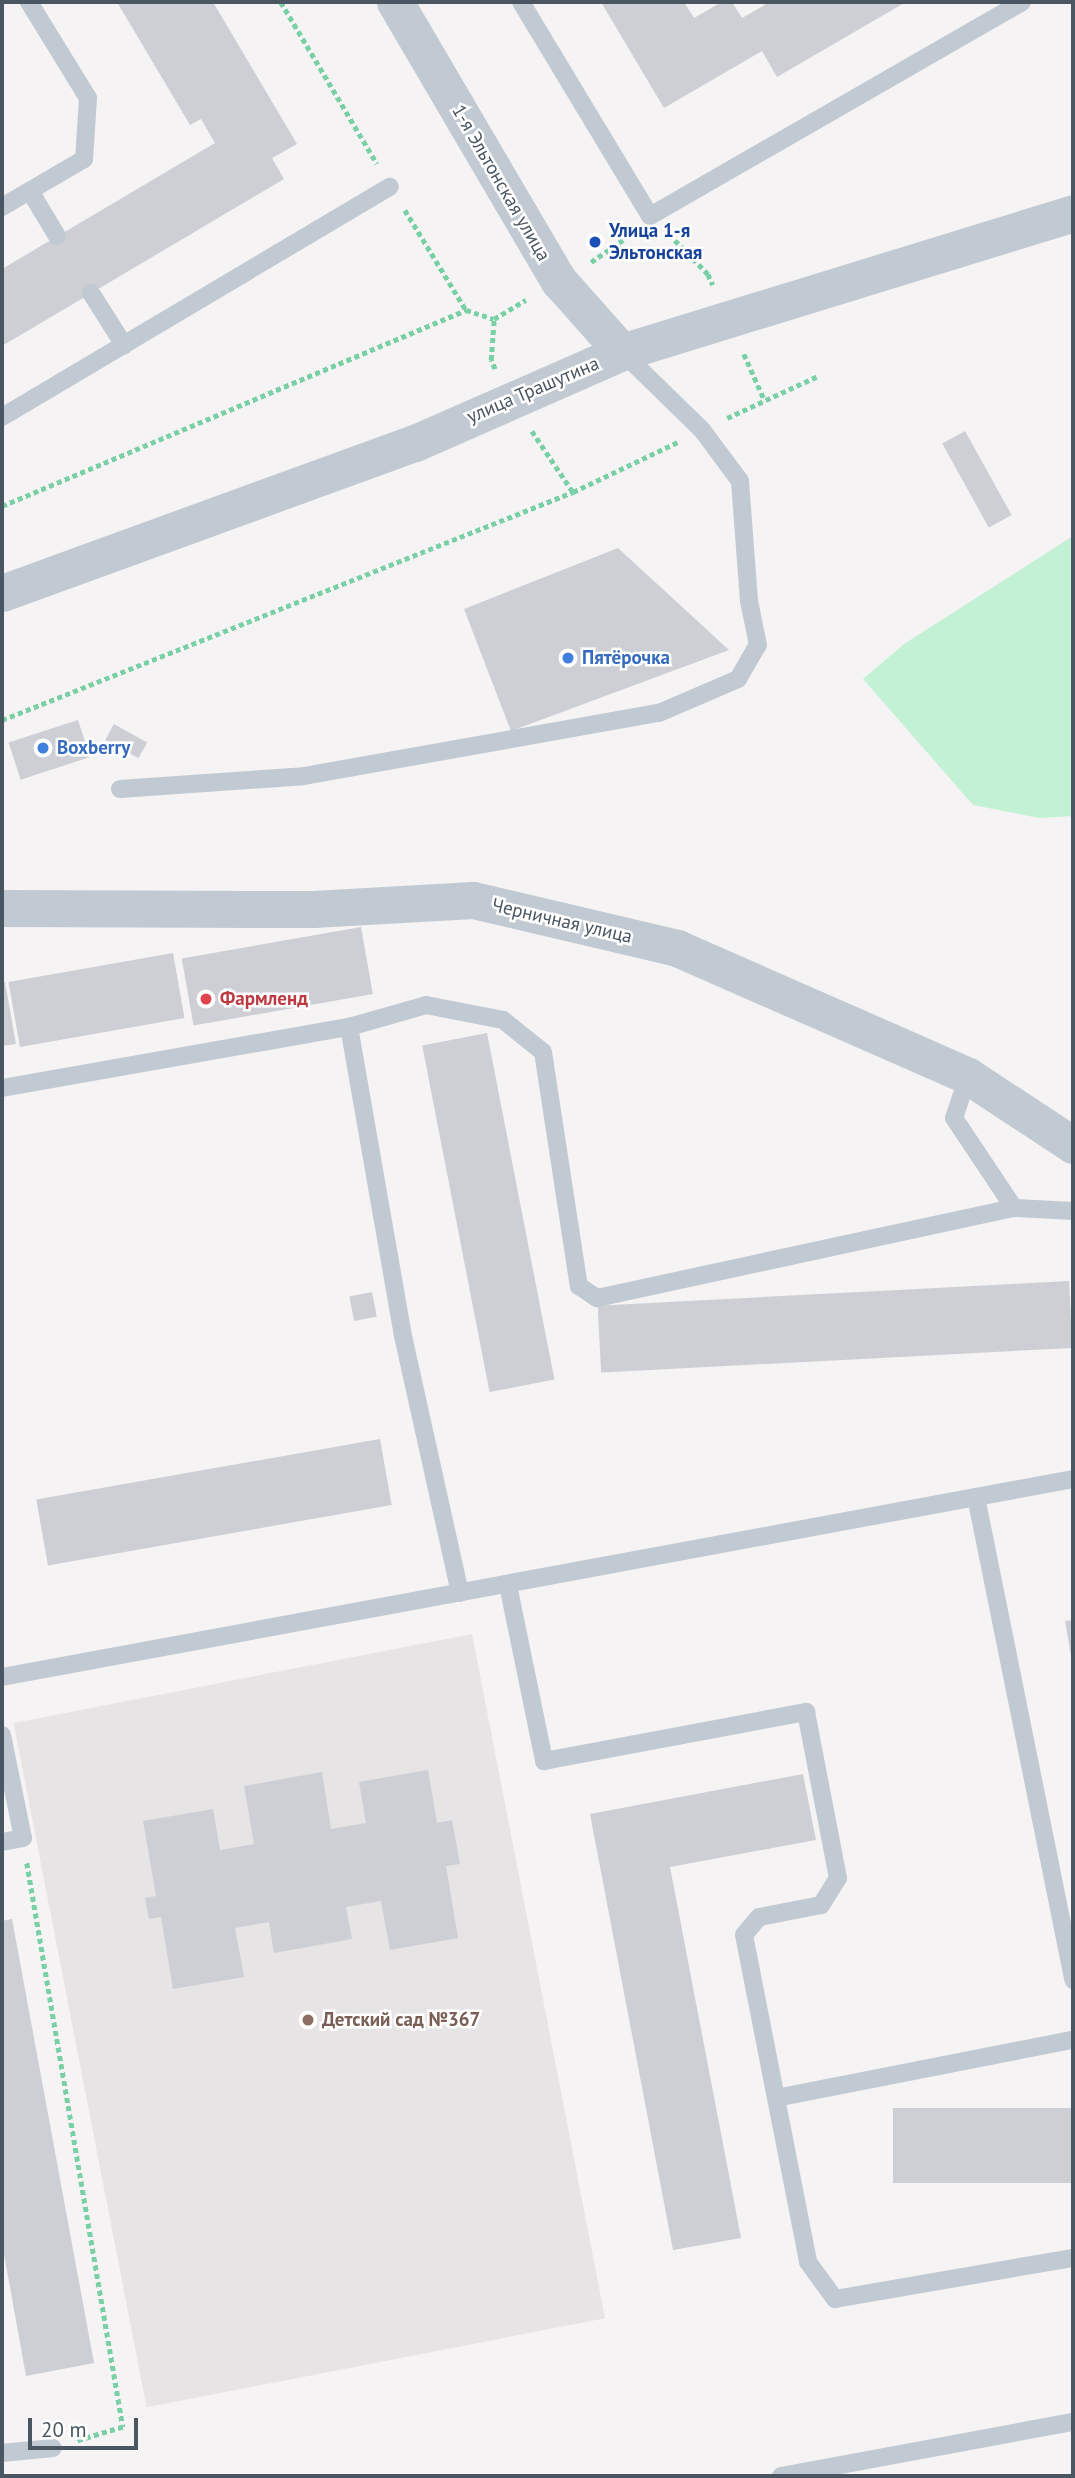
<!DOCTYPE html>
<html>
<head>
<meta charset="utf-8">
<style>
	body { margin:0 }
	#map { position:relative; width:1075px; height:2478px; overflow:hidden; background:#f5f3f3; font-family:"PT Sans",sans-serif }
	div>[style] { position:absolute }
	.education>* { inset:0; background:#e6e4e5; transform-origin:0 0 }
	.green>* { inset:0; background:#c3f1d5 }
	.building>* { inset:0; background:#cdcfd5; transform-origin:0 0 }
	.path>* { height:4.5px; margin-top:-2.25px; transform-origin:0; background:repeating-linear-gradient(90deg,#7ad0a6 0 5px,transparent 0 8.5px) }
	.lane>* { height:18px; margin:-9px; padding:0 9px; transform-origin:9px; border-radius:9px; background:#c1cad2 }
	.street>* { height:37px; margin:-18.5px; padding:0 18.5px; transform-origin:18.5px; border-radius:18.5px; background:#c1cad2 }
	.dots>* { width:19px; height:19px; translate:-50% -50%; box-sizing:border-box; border:4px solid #fff; border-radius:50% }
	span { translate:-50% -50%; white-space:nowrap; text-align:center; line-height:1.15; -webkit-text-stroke:5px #fff; paint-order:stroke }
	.street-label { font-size:19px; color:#4a5661 }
	.transit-label { font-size:19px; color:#164399; font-weight:700 }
	.left { translate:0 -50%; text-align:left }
	.shop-label { font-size:19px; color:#366cbe; font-weight:700 }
	.health-label { font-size:19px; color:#be3a42; font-weight:700 }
	.education-label { font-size:19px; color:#785e54; font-weight:700 }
	.frame { position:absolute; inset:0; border:4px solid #4a5661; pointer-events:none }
	.scale { position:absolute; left:28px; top:2418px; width:110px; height:32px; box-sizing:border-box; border:4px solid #4a5661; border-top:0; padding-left:9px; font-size:21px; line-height:24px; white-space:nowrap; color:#4a5661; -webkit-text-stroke:5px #fff; paint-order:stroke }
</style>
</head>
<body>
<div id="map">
	<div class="education">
		<i style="left:472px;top:1634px;width:697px;height:467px;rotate:79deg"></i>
	</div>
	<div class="green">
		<i style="clip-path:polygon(1073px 536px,1073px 816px,1039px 818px,973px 805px,863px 679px,904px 644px)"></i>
	</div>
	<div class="building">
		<i style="clip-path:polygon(117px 2px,213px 2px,297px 144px,272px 158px,284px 179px,2px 346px,2px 269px,215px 143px,201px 119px,190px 125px)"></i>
		<i style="clip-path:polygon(601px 2px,684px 2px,694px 18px,722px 2px,732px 2px,742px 18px,770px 2px,906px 2px,777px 77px,762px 51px,664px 108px)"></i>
		<i style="left:965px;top:431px;width:96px;height:26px;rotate:61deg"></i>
		<i style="clip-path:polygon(618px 548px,729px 650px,511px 731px,464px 609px)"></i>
		<i style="left:78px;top:720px;width:39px;height:73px;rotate:72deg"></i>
		<i style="left:114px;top:724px;width:38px;height:18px;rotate:29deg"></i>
		<i style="left:361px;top:927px;width:68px;height:182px;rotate:80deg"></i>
		<i style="left:173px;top:953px;width:66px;height:167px;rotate:80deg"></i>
		<i style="clip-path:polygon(5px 982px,16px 1044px,2px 1046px,2px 983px)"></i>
		<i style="left:487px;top:1033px;width:353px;height:66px;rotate:79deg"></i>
		<i style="left:1069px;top:1281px;width:67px;height:472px;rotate:87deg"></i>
		<i style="left:372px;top:1292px;width:25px;height:23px;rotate:79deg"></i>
		<i style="left:380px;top:1439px;width:67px;height:349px;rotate:80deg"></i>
		<i style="clip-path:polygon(1073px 1620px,1073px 1662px,1072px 1662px,1065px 1621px)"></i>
		<i style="clip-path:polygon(428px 1770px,437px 1823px,452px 1820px,460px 1864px,446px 1866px,458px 1938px,390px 1950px,381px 1901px,346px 1907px,352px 1939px,274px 1953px,269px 1922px,235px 1928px,244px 1977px,173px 1989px,161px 1917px,149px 1919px,145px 1898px,156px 1896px,143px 1821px,213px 1809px,220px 1850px,254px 1844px,244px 1786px,322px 1772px,331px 1829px,366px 1823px,359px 1782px)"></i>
		<i style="clip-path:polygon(803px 1774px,816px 1840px,670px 1867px,741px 2238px,673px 2250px,590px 1814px)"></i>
		<i style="clip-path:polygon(12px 1919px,94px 2363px,26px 2376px,2px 2243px,2px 1921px)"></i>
		<i style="left:1073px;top:2108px;width:75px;height:180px;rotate:90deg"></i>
	</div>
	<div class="path">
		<i style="left:281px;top:2px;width:188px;rotate:59.3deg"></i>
		<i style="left:405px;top:210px;width:117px;rotate:58.6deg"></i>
		<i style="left:466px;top:310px;width:29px;rotate:18deg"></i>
		<i style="left:669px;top:234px;width:56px;rotate:45.7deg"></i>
		<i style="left:708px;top:274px;width:12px;rotate:66deg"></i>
		<i style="left:591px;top:262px;width:47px;rotate:-34.7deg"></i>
		<i style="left:744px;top:354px;width:51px;rotate:65.9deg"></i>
		<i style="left:495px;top:369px;width:10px;rotate:-114deg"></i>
		<i style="left:491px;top:360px;width:41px;rotate:-85.8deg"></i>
		<i style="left:494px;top:319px;width:37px;rotate:-31deg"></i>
		<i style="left:727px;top:418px;width:102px;rotate:-24.8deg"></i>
		<i style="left:532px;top:431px;width:73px;rotate:56.1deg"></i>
		<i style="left:573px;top:492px;width:116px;rotate:-25.5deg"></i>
		<i style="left:2px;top:506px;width:504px;rotate:-22.9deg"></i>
		<i style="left:2px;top:720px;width:615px;rotate:-21.77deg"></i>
		<i style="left:27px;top:1863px;width:572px;rotate:80.34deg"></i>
		<i style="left:123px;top:2427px;width:48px;rotate:163.1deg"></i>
	</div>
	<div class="lane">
		<i style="left:521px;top:2px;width:250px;rotate:58.9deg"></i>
		<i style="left:650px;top:216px;width:429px;rotate:-29.9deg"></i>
		<i style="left:30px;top:191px;width:52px;rotate:59deg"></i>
		<i style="left:2px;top:207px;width:95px;rotate:-30.3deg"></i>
		<i style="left:84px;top:159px;width:61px;rotate:-86.2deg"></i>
		<i style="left:88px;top:98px;width:113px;rotate:-121.6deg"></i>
		<i style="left:91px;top:293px;width:62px;rotate:57.6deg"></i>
		<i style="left:2px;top:417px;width:451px;rotate:-30.7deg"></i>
		<i style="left:120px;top:789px;width:184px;rotate:-4deg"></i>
		<i style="left:304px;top:776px;width:361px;rotate:-10.1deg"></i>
		<i style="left:659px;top:713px;width:86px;rotate:-23.3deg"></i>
		<i style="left:738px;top:679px;width:39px;rotate:-60deg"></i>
		<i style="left:758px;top:645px;width:45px;rotate:-101.6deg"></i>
		<i style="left:749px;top:601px;width:120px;rotate:-94.3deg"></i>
		<i style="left:740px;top:481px;width:64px;rotate:-126.7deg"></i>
		<i style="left:702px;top:430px;width:112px;rotate:-135.7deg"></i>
		<i style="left:968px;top:1076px;width:44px;rotate:108.4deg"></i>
		<i style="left:954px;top:1118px;width:108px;rotate:56.3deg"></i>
		<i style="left:2px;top:1088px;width:352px;rotate:-10deg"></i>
		<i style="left:976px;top:1497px;width:493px;rotate:78.6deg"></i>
		<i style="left:508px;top:1585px;width:180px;rotate:78.4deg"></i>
		<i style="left:544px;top:1761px;width:267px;rotate:-10.6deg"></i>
		<i style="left:806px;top:1712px;width:169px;rotate:79.1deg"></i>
		<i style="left:838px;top:1878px;width:32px;rotate:122deg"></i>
		<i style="left:821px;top:1905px;width:63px;rotate:169deg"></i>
		<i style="left:759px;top:1917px;width:23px;rotate:130deg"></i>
		<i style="left:744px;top:1935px;width:333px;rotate:78.9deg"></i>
		<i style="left:808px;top:2262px;width:46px;rotate:53.9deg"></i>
		<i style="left:835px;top:2299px;width:242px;rotate:-9.8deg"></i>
		<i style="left:460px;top:1593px;width:263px;rotate:-102.5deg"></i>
		<i style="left:403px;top:1336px;width:314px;rotate:-99.9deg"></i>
		<i style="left:349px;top:1027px;width:80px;rotate:-15.9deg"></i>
		<i style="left:426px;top:1005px;width:78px;rotate:11deg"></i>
		<i style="left:503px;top:1020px;width:51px;rotate:38.7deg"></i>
		<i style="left:543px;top:1052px;width:237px;rotate:81.3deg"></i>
		<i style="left:579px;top:1286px;width:22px;rotate:34deg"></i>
		<i style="left:597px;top:1298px;width:427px;rotate:-12.2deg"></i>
		<i style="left:1014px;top:1208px;width:59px;rotate:2.9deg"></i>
		<i style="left:2px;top:1677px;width:1089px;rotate:-10.47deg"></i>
		<i style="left:2px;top:1735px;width:105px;rotate:78.5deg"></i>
		<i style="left:23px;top:1838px;width:21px;rotate:169deg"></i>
		<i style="left:776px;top:2098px;width:303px;rotate:-11.1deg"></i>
		<i style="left:2px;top:2453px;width:51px;rotate:-5.6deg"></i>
		<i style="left:781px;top:2476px;width:297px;rotate:-10.5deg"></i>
	</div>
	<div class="street">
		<i style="left:395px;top:2px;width:324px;rotate:59.6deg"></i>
		<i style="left:559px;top:281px;width:95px;rotate:48.4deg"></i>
		<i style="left:2px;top:593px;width:439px;rotate:-20deg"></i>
		<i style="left:415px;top:443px;width:226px;rotate:-23.7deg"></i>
		<i style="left:622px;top:352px;width:472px;rotate:-17.1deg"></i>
		<i style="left:2px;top:908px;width:311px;rotate:0.2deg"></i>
		<i style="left:313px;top:909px;width:160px;rotate:-3.2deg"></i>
		<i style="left:473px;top:900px;width:210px;rotate:13.2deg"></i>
		<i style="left:677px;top:948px;width:318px;rotate:23.7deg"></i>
		<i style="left:968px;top:1076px;width:126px;rotate:33.3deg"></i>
	</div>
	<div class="dots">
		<i style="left:595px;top:242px;background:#1a4fb4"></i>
		<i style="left:568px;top:658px;background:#3f7fe0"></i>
		<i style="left:43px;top:748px;background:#3f7fe0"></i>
		<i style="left:206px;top:999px;background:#e0444e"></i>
		<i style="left:308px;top:2020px;background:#8d6e63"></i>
	</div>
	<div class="street-label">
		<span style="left:501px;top:183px;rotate:60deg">1-я Эльтонская улица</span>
		<span style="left:533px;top:390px;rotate:-23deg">улица Трашутина</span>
		<span style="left:562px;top:921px;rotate:13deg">Черничная улица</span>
	</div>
	<div class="transit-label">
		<span class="left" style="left:609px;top:242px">Улица 1-я<br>Эльтонская</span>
	</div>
	<div class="shop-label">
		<span class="left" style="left:582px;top:658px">Пятёрочка</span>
		<span class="left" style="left:57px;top:748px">Boxberry</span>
	</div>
	<div class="health-label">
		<span class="left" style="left:220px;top:999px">Фармленд</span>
	</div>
	<div class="education-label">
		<span class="left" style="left:322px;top:2020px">Детский сад №367</span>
	</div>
	<div class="frame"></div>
	<div class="scale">20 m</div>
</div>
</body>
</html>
